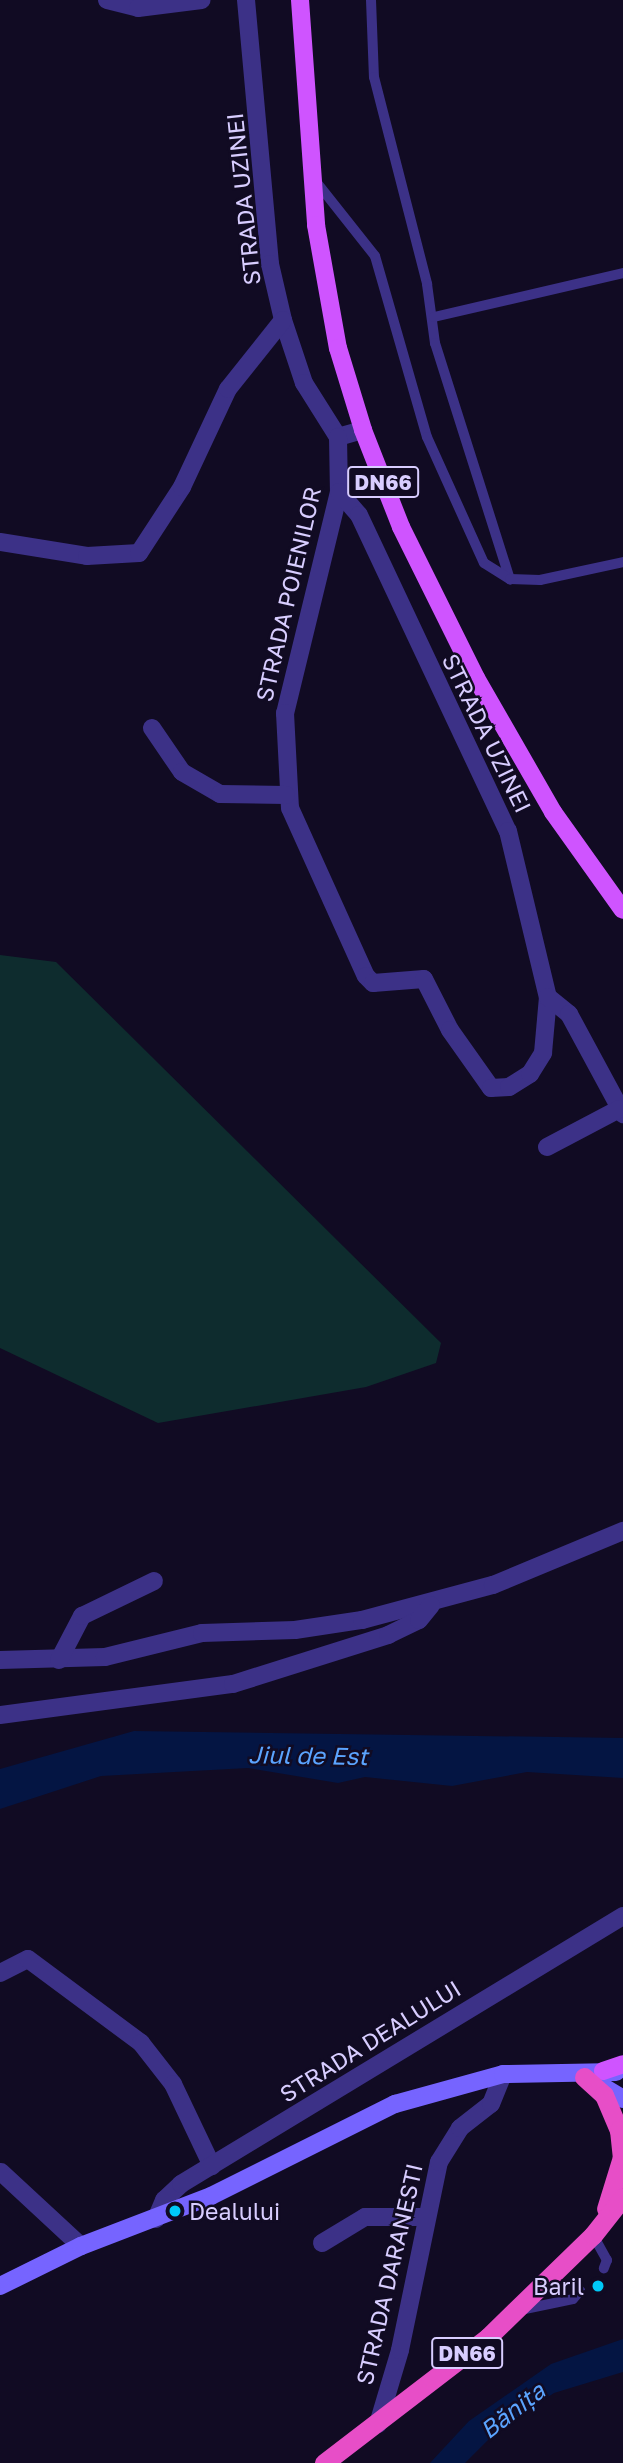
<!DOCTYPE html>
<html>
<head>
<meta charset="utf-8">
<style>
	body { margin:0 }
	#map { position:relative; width:623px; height:2463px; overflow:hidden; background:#110b23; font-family:"Golos Text",sans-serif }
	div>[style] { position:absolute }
	.green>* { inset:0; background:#0e2c2e }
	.water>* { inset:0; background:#041543 }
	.service>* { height:10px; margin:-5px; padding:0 5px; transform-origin:5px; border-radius:5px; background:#3c3187 }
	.minor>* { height:18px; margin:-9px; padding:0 9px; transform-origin:9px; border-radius:9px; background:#3c3187 }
	.secondary>* { height:18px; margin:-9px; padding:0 9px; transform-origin:9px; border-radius:9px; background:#7664ff }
	.primary>* { height:18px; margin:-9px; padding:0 9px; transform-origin:9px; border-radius:9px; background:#cf54ff }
	.trunk>* { height:19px; margin:-9.5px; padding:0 9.5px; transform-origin:9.5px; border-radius:9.5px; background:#e74ec7 }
	.dots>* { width:19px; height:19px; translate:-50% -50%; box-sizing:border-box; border:4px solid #110b23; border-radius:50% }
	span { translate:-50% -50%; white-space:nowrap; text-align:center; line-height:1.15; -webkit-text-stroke:5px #110b23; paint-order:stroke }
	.shield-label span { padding:2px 5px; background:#110b23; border:2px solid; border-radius:5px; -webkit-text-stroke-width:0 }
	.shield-label { font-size:21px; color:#d8cdff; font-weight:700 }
	.street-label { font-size:23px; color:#d8cdff }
	.poi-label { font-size:23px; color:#d8cdff }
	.left { translate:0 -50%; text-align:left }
	.right { translate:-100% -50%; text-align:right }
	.water-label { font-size:24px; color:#5ba4ff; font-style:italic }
</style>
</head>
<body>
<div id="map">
	<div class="green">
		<i style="clip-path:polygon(0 955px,56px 962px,441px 1343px,436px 1363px,366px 1387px,158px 1423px,0 1348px)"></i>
	</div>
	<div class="water">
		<i style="clip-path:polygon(134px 1731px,623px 1738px,623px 1778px,527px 1772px,452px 1786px,365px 1777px,338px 1783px,248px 1768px,101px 1776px,0 1809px,0 1769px)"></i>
		<i style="clip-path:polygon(623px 2339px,623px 2372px,554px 2393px,498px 2430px,465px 2463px,430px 2463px,469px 2421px,551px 2364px)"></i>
	</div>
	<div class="service">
		<i style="left:371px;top:0;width:77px;rotate:87.8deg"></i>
		<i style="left:374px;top:77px;width:214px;rotate:75.6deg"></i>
		<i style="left:427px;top:284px;width:60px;rotate:82.3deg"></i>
		<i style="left:435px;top:343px;width:248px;rotate:72.4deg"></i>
		<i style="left:314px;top:179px;width:98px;rotate:51.6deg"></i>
		<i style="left:375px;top:256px;width:188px;rotate:74deg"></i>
		<i style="left:427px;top:437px;width:138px;rotate:65.7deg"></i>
		<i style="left:484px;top:563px;width:31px;rotate:32deg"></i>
		<i style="left:510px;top:579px;width:30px;rotate:2deg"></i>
		<i style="left:540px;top:580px;width:85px;rotate:-12.2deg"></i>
		<i style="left:434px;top:317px;width:194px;rotate:-13.1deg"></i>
		<i style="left:593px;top:2235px;width:29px;rotate:61deg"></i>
		<i style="left:607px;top:2260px;width:9px;rotate:111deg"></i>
		<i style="left:520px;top:2310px;width:54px;rotate:-11.7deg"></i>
		<i style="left:573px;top:2299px;width:11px;rotate:-49deg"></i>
	</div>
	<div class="minor">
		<i style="left:107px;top:0;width:32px;rotate:14deg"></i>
		<i style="left:138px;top:8px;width:64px;rotate:-7.1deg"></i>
		<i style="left:246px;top:0;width:265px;rotate:84.8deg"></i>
		<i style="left:270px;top:264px;width:57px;rotate:76.9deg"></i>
		<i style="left:283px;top:320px;width:66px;rotate:71.6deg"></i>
		<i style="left:304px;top:383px;width:64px;rotate:57.8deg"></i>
		<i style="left:338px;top:437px;width:26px;rotate:-16deg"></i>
		<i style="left:338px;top:437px;width:55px;rotate:89deg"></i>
		<i style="left:339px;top:492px;width:228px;rotate:103.7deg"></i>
		<i style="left:285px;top:713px;width:95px;rotate:87deg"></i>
		<i style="left:290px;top:808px;width:184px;rotate:65.7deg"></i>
		<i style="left:366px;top:976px;width:10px;rotate:45deg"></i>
		<i style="left:373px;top:983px;width:51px;rotate:-4.5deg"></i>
		<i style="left:424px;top:979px;width:57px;rotate:63deg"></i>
		<i style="left:450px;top:1030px;width:71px;rotate:54.7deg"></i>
		<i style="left:491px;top:1088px;width:18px;rotate:-3deg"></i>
		<i style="left:509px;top:1087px;width:25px;rotate:-32deg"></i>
		<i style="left:530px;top:1074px;width:25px;rotate:-58deg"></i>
		<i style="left:543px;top:1053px;width:56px;rotate:-84.9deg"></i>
		<i style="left:339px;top:492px;width:30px;rotate:49deg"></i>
		<i style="left:359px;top:515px;width:349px;rotate:64.8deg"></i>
		<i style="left:508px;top:831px;width:171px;rotate:76.5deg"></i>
		<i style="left:548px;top:997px;width:27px;rotate:39deg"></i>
		<i style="left:569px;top:1014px;width:114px;rotate:61.6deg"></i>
		<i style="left:0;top:542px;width:88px;rotate:9.1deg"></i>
		<i style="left:87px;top:556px;width:52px;rotate:-3.3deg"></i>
		<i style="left:139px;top:553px;width:79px;rotate:-56.9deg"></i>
		<i style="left:182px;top:487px;width:108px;rotate:-64.9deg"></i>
		<i style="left:228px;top:389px;width:88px;rotate:-51.4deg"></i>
		<i style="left:152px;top:728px;width:53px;rotate:55.7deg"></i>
		<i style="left:182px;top:772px;width:44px;rotate:30.1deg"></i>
		<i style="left:220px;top:794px;width:66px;rotate:0.9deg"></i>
		<i style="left:547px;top:1147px;width:81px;rotate:-27.8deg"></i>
		<i style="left:0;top:1660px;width:105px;rotate:-1.6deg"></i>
		<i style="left:105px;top:1657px;width:100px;rotate:-13.9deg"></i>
		<i style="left:202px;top:1633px;width:93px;rotate:-1.8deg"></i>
		<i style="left:295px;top:1630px;width:68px;rotate:-8.5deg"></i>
		<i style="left:362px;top:1620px;width:136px;rotate:-15deg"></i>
		<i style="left:493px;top:1585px;width:141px;rotate:-22.6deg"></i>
		<i style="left:59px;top:1660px;width:50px;rotate:-62.4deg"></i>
		<i style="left:82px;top:1616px;width:80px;rotate:-25.9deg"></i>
		<i style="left:0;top:1715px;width:235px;rotate:-7.6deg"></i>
		<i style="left:233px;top:1684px;width:163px;rotate:-17.5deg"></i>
		<i style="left:388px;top:1635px;width:34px;rotate:-26deg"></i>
		<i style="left:419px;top:1620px;width:19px;rotate:-51deg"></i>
		<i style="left:0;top:1973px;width:31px;rotate:-27deg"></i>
		<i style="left:28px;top:1959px;width:141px;rotate:36.6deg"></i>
		<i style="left:141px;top:2043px;width:52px;rotate:52deg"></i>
		<i style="left:173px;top:2084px;width:91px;rotate:64.6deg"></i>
		<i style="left:1px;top:2172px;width:109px;rotate:42.8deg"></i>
		<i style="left:156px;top:2219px;width:21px;rotate:-67deg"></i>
		<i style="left:164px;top:2200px;width:23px;rotate:-43deg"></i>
		<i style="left:181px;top:2184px;width:517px;rotate:-31.23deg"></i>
		<i style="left:322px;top:2243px;width:50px;rotate:-31.2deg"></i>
		<i style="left:365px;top:2217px;width:59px"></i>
		<i style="left:378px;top:2424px;width:77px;rotate:-73.4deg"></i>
		<i style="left:400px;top:2350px;width:192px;rotate:-78.3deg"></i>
		<i style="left:439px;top:2162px;width:40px;rotate:-58deg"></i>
		<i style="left:460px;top:2128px;width:39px;rotate:-38deg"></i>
		<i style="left:491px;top:2104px;width:32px;rotate:-68deg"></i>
	</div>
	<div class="secondary">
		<i style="left:590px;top:2079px;width:39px;rotate:31deg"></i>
		<i style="left:0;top:2286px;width:90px;rotate:-26.3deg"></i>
		<i style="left:81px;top:2246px;width:139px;rotate:-21deg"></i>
		<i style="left:211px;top:2196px;width:206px;rotate:-26.6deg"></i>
		<i style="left:395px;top:2104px;width:112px;rotate:-15.5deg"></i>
		<i style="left:503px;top:2074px;width:113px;rotate:-1deg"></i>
	</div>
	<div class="primary">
		<i style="left:300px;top:0;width:226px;rotate:85.9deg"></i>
		<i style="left:316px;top:225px;width:125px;rotate:79.9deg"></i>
		<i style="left:338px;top:348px;width:86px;rotate:73deg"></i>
		<i style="left:363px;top:430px;width:104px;rotate:68.6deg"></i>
		<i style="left:401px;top:527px;width:169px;rotate:63.6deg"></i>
		<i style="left:476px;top:678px;width:155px;rotate:60.1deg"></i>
		<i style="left:553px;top:812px;width:120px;rotate:54.5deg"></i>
		<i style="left:603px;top:2071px;width:21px;rotate:-19deg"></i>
	</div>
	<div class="trunk">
		<i style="left:584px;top:2077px;width:27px;rotate:42deg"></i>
		<i style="left:604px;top:2095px;width:38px;rotate:67deg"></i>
		<i style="left:619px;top:2130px;width:27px;rotate:84deg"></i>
		<i style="left:622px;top:2157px;width:54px;rotate:107.1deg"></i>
		<i style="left:324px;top:2463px;width:207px;rotate:-37.5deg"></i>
		<i style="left:488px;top:2337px;width:146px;rotate:-44.2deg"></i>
		<i style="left:593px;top:2235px;width:48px;rotate:-51.7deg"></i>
	</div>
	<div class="dots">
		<i style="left:175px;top:2211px;background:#00c9f8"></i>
		<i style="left:598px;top:2286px;background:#00c9f8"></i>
	</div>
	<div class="shield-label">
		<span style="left:383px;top:482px">DN66</span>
		<span style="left:467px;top:2353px">DN66</span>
	</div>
	<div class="street-label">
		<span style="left:243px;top:199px;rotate:-96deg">STRADA UZINEI</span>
		<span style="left:288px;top:594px;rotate:-77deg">STRADA POIENILOR</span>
		<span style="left:487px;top:733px;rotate:64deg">STRADA UZINEI</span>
		<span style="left:370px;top:2041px;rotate:-32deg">STRADA DEALULUI</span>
		<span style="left:389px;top:2274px;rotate:-77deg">STRADA DARANESTI</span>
	</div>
	<div class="poi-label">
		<span class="left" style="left:189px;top:2211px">Dealului</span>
		<span class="right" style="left:584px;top:2286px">Baril</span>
	</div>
	<div class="water-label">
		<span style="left:308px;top:1755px;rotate:1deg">Jiul de Est</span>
		<span style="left:512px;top:2410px;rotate:-38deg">Bănița</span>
	</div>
</div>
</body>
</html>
